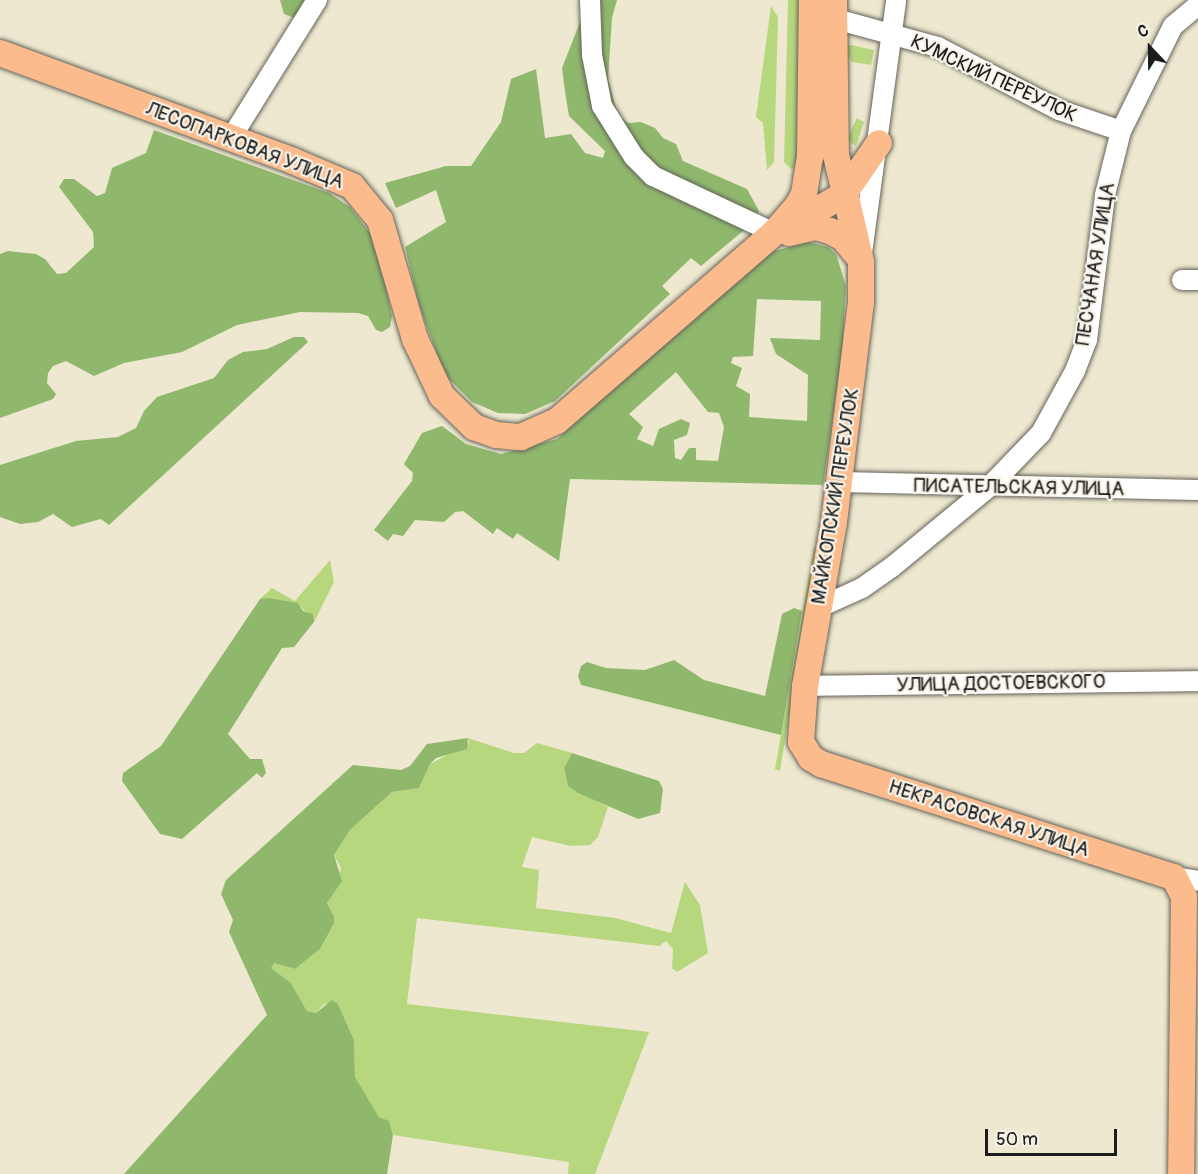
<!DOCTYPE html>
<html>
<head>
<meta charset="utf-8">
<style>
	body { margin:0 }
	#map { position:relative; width:1198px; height:1174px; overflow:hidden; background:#ede8cf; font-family:Pangolin,sans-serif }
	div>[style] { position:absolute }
	.green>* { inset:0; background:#b6d77e }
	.forest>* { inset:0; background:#90b86d }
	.roads { filter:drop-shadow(0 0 2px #65635b) drop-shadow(0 0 2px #65635b) }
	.minor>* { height:20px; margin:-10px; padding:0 10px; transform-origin:10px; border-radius:10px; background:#fff }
	.major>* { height:26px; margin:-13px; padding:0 13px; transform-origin:13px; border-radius:13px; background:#fbbb8c }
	span { translate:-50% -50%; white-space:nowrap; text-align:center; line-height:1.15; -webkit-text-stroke:4.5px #f7f3e8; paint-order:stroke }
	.street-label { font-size:20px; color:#1c1c1c }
	.north { position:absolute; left:1120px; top:18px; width:60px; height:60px; -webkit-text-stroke:4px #f7f3e8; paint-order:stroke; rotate:338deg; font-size:16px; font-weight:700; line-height:24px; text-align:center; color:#1c1c1c }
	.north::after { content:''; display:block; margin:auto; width:21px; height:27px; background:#1c1c1c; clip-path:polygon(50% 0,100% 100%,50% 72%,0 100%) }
	.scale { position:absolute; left:985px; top:1129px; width:132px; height:27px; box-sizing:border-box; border:3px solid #1c1c1c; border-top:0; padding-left:8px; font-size:18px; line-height:21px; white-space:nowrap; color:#1c1c1c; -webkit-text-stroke:4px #f7f3e8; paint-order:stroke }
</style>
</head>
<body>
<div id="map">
	<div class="green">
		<i style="clip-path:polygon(788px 0,801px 0,800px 149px,796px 167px,791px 169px,784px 162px)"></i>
		<i style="clip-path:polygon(771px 6px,778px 17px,774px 162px,767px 170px,763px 123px,756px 117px)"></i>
		<i style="clip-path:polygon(851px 45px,874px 50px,871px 65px,852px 62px,847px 54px,847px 46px)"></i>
		<i style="clip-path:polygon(857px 118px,864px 122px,856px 146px,849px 142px,849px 135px)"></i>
		<i style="clip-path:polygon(814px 547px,816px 550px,780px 771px,775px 769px)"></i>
		<i style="clip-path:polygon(330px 560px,334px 582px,314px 622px,298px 603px,260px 599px,272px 588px,295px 601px)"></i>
		<i style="clip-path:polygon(468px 738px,514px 753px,524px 753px,537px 743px,572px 753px,564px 768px,568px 786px,608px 807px,598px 837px,590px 845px,571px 846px,532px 837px,522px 867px,539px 870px,536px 908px,615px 918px,671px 933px,685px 882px,700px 905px,708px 953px,677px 972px,672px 968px,673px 949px,666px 941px,659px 946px,417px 918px,407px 1004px,649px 1032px,595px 1174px,568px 1174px,569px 1162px,393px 1135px,389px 1122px,379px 1117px,355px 1078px,354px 1040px,338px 1004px,324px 1004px,316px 1013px,307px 1011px,291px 983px,270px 968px,274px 963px,295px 969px,320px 949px,334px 925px,334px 915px,327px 903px,336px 889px,341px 868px,334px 855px,350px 830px,392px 792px,419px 788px,430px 764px,469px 743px)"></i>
	</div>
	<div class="forest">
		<i style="clip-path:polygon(280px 0,313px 0,298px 19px,284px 14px)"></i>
		<i style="clip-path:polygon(583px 0,617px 0,612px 18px,608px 79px,618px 115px,628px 123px,641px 122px,655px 128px,663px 138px,676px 144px,683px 161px,747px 189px,759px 211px,755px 221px,701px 266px,691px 258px,662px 286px,670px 294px,555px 401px,525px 414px,498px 413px,472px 402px,445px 375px,419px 305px,405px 247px,446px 222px,436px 190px,396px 208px,385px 183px,446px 166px,471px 166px,501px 122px,511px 79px,536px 69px,545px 138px,571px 134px,585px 153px,603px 158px,605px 151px,569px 116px,565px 92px,562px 68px,584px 12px)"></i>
		<i style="clip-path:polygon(154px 130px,329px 193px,350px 207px,373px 237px,380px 257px,392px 316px,390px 327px,382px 332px,376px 330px,368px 316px,358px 313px,300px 312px,237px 325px,182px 352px,124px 363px,94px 376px,66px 361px,53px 366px,48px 373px,47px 383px,56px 394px,53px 399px,0 418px,0 254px,8px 251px,36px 254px,45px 259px,57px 274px,66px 273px,94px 247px,93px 232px,59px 187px,64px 179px,74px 179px,97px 196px,105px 193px,112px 168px,146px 153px)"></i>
		<i style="clip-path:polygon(evenodd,809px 242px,828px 247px,836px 254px,846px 286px,842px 357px,823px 485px,570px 479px,559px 561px,517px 533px,513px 539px,497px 528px,493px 534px,463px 511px,455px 512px,444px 522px,415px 520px,403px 536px,393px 534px,388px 541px,374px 530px,412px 481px,413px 473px,404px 464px,422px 433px,442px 426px,466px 444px,501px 454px,557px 439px,758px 255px,809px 242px,757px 299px,821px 301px,820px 340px,770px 338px,776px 354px,808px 375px,807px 421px,749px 417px,750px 394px,736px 386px,742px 368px,731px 363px,733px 357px,753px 356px,757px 299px,809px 242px,676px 372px,708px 412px,719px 413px,724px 427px,718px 461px,696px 460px,696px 448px,689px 448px,681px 460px,675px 458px,674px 440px,687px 435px,690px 423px,681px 419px,659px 429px,653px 446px,637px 439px,643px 427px,629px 414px,676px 372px)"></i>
		<i style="clip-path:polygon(294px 337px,304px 337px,308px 342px,109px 525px,101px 519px,72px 527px,53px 514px,38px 522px,20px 524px,0 517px,0 465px,76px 441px,118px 437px,136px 428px,144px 411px,157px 397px,214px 378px,228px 360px,243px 352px,267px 349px)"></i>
		<i style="clip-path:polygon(268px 598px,298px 603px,303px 611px,313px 614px,314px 622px,294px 647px,282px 648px,228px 734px,250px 759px,262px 759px,266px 773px,262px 778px,257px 773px,182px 839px,160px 834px,122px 781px,123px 773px,161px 746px,260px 599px)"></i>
		<i style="clip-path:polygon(794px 608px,802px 611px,781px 735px,581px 685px,578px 676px,581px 666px,587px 662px,606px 668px,645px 670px,674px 660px,704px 680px,765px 696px,782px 614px)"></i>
		<i style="clip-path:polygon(468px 738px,467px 749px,436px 758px,430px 764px,419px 788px,392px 792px,350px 830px,334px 855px,342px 881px,327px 903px,334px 916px,334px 924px,320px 949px,295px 969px,274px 963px,271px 968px,291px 983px,307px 1011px,316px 1013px,332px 1000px,338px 1004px,354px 1040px,355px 1077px,379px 1117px,389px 1121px,393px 1135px,387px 1174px,124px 1174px,267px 1015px,229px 932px,233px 920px,221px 894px,226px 880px,353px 765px,401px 770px,410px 766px,427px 744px)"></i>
		<i style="clip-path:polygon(572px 753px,659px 781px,663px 789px,660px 813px,638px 819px,578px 793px,568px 786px,564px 768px)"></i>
	</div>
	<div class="roads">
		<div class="minor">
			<i style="left:590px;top:0;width:55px;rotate:87.9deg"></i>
			<i style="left:592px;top:55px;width:52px;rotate:78.9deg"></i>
			<i style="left:602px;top:106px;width:60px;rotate:57.9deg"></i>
			<i style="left:634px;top:157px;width:27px;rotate:45deg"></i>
			<i style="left:653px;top:176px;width:134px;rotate:25.2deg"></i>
			<i style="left:832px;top:18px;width:110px;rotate:15.3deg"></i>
			<i style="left:938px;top:47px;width:136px;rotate:27.5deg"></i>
			<i style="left:1059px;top:110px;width:65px;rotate:18.7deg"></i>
			<i style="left:231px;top:138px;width:163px;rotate:-58.1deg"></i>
			<i style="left:862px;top:253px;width:255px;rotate:-82.3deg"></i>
			<i style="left:1182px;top:280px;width:16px"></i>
			<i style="left:839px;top:482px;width:359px;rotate:1.3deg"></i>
			<i style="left:818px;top:608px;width:48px;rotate:-24.4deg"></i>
			<i style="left:862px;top:588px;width:37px;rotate:-35deg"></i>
			<i style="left:892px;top:567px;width:126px;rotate:-39.5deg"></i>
			<i style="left:989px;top:487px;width:75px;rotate:-46.1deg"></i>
			<i style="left:1041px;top:433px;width:71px;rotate:-61.3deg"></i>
			<i style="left:1075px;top:371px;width:33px;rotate:-69deg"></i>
			<i style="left:1087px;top:340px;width:146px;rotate:-82.9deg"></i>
			<i style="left:1105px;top:195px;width:66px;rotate:-76deg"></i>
			<i style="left:1121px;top:131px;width:117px;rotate:-63.7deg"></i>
			<i style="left:1173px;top:26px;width:33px;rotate:-40deg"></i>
			<i style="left:805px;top:686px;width:393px;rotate:-0.7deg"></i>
			<i style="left:1174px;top:877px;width:24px;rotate:9deg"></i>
		</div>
		<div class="major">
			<i style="left:834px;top:0;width:155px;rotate:89.3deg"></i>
			<i style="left:836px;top:155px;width:110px;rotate:76.8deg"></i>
			<i style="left:861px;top:262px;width:40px;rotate:90deg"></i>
			<i style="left:861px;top:302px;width:222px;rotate:97deg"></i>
			<i style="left:834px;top:522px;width:167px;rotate:100deg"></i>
			<i style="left:805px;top:686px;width:56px;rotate:94.1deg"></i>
			<i style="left:801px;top:742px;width:19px;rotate:58deg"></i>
			<i style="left:811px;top:758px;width:12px;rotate:31deg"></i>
			<i style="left:821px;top:764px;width:371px;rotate:17.8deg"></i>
			<i style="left:1174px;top:877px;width:22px;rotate:63deg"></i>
			<i style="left:1184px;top:897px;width:277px;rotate:90.6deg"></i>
			<i style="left:0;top:53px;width:312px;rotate:20.2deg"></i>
			<i style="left:293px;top:161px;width:64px;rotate:23deg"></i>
			<i style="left:352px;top:186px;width:44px;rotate:50.5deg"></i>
			<i style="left:380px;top:220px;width:124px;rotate:73.6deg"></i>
			<i style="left:415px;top:339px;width:63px;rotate:64.7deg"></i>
			<i style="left:442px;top:396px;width:45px;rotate:44.1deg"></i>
			<i style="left:474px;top:427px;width:23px;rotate:20deg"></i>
			<i style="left:496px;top:435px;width:25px;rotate:5deg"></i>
			<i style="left:521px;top:437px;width:39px;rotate:-24deg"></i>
			<i style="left:557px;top:421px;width:287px;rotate:-40.9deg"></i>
			<i style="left:774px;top:233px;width:35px;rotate:-49deg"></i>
			<i style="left:797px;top:207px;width:15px;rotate:-62deg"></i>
			<i style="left:804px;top:194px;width:36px;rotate:-81deg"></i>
			<i style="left:810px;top:158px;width:158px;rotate:-89.3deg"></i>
			<i style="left:782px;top:230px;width:70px;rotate:-29.8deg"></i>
			<i style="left:843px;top:195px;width:63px;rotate:-55.3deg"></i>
			<i style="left:789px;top:233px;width:27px;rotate:-13deg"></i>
			<i style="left:815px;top:227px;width:16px;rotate:15deg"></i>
			<i style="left:830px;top:231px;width:15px;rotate:28deg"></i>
			<i style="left:843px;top:238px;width:23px;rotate:50deg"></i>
		</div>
	</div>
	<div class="street-label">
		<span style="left:994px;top:78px;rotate:25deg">КУМСКИЙ ПЕРЕУЛОК</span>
		<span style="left:245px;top:145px;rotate:21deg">ЛЕСОПАРКОВАЯ УЛИЦА</span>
		<span style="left:1095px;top:264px;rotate:-81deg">ПЕСЧАНАЯ УЛИЦА</span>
		<span style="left:1019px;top:487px;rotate:1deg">ПИСАТЕЛЬСКАЯ УЛИЦА</span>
		<span style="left:835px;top:496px;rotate:-81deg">МАЙКОПСКИЙ ПЕРЕУЛОК</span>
		<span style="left:1001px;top:683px;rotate:-1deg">УЛИЦА ДОСТОЕВСКОГО</span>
		<span style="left:989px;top:818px;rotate:18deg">НЕКРАСОВСКАЯ УЛИЦА</span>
	</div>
	<div class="north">С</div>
	<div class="scale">50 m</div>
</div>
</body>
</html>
